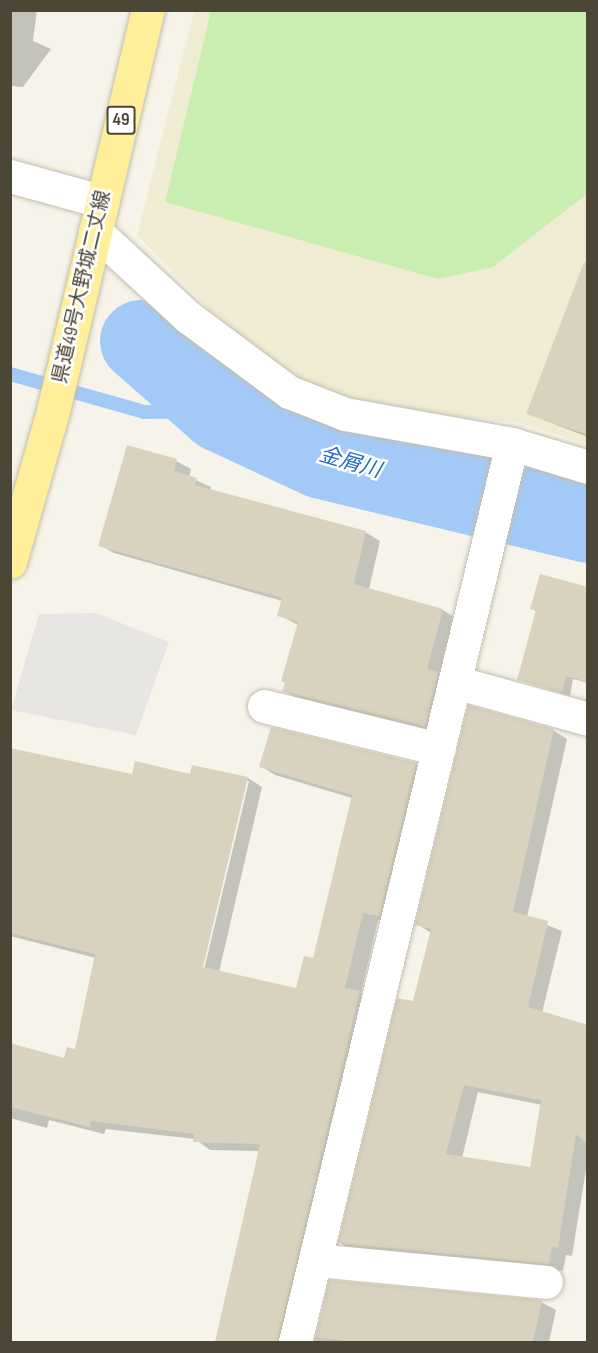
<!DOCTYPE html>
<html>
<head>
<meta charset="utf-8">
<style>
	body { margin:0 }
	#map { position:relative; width:598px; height:1353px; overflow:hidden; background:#f6f4ea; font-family:"Sofia Sans Condensed","Noto Sans JP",sans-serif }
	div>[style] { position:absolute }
	.education>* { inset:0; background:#f0ecd3 }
	.green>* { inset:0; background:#caedb0 }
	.parking>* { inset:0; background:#e8e6e2 }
	.shadow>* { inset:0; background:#0003 }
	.stream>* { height:14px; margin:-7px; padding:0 7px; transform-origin:7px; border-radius:7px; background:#a3caf7 }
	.river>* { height:82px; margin:-41px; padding:0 41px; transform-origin:41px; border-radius:41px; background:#a3caf7 }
	.building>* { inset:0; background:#d9d2bf }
	.roads { filter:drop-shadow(0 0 2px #c3beac) drop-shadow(0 0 2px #c3beac) }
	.minor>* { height:33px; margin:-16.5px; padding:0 16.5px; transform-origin:16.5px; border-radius:16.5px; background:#fff }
	.major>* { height:33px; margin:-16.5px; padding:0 16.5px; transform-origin:16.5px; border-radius:16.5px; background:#ffef9b }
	span { translate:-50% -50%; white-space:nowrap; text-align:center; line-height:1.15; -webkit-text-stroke:5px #fff; paint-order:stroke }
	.shield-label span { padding:2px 4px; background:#fff; border:2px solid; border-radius:4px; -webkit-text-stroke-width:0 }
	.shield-label { font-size:18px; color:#4c4637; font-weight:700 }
	.street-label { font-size:20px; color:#4c4637 }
	.water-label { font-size:21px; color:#256dc3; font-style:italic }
	.frame { position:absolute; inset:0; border:12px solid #4c4637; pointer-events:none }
</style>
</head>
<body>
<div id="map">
	<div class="education">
		<i style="clip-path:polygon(194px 11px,587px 11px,587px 444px,519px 423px,368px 405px,293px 382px,246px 348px,137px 235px)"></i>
	</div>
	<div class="green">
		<i style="clip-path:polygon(211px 11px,587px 11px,587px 194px,493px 267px,438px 279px,165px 202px)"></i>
	</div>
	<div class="parking">
		<i style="clip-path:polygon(96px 613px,169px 642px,136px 735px,11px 710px,39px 614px)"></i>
	</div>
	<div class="shadow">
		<i style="clip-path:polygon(10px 10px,37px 10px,33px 41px,51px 49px,23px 87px,10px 86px)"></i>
		<i style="clip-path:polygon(588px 258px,588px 437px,528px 414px)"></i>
		<i style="clip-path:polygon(176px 461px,191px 469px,189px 477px,211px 487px,210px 491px,365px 532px,380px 541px,369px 589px,443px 610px,457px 619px,439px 733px,299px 699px,284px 691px,298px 625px,279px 615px,282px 601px,114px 553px,100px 545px)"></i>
		<i style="clip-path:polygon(588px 588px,588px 683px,573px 679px,570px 696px,518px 679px,537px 612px,531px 608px)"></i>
		<i style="clip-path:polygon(evenodd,553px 730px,567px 739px,527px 917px,562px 931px,542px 1013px,588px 1026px,588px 1157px,572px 1256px,566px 1255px,563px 1271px,354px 1251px,340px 1243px,414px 1003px,431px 933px,417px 924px,553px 730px,478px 1092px,542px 1105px,532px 1169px,462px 1158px,478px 1092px)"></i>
		<i style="clip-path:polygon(evenodd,10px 758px,133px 776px,248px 778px,262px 787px,219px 972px,298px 990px,314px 960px,352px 798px,275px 775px,261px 766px,415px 764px,430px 772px,393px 924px,378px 920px,361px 993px,375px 1001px,294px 1342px,217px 1342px,260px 1151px,210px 1150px,195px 1139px,106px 1129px,104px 1134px,49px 1120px,47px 1128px,10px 1118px,10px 1045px,65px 1060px,77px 1051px,96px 958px,10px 936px,10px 758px,246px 781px,249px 781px,203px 974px,200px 974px,246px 781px)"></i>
		<i style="clip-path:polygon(330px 1282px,541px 1302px,556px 1310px,549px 1342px,314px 1342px)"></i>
	</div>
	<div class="stream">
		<i style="left:10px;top:374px;width:139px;rotate:15.8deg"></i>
		<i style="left:144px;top:412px;width:77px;rotate:-0.7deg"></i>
	</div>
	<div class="river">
		<i style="left:141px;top:341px;width:106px;rotate:41.2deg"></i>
		<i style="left:221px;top:411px;width:111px;rotate:25deg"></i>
		<i style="left:322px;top:458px;width:274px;rotate:13.5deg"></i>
	</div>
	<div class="building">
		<i style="clip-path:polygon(584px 262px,588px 263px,588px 435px,526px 414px)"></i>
		<i style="clip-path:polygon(127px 445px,177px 459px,174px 471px,197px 478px,195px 485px,366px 531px,354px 584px,443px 609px,427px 669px,438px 672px,425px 726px,282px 691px,285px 683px,281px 681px,298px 622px,277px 616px,282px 598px,98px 546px)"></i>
		<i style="clip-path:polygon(540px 574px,588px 587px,588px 682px,566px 676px,562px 692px,517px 680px,536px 610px,530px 609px)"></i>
		<i style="clip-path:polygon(evenodd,468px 705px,554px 729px,513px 912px,548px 921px,528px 1007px,588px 1025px,588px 1145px,576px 1134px,558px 1248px,552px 1247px,549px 1264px,338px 1243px,397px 998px,413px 1001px,431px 929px,415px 925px,468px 705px,464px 1085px,541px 1100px,530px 1167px,446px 1154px,464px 1085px)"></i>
		<i style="clip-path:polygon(271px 727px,416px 763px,379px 916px,363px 913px,345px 988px,360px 991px,277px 1342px,215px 1342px,260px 1144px,193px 1142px,194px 1134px,91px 1121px,90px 1127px,10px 1107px,10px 1043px,64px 1058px,67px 1047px,75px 1049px,95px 954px,10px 933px,10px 748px,132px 774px,135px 761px,190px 774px,192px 765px,248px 777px,203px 967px,296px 988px,304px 956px,313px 958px,352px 795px,259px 767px)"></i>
		<i style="clip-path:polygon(329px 1280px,542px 1300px,533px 1342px,352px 1342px,316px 1337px)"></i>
	</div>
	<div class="roads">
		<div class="minor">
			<i style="left:10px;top:176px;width:94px;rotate:15.4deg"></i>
			<i style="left:95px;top:231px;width:127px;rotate:42.8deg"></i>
			<i style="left:188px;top:317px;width:126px;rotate:36.6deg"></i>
			<i style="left:289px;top:392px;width:60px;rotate:21.4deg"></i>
			<i style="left:345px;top:414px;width:170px;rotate:10.2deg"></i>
			<i style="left:512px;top:444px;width:79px;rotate:16.8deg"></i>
			<i style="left:455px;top:682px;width:138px;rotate:15.5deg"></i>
			<i style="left:264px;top:706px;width:180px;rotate:13.8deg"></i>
			<i style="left:315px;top:1260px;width:232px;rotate:5.4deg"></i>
			<i style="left:295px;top:1342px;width:924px;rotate:-76.42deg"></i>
		</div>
		<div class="major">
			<i style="left:10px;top:562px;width:157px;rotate:-74.1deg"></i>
			<i style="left:53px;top:411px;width:412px;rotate:-76.7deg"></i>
		</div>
	</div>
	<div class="shield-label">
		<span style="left:121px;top:120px">49</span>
	</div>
	<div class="street-label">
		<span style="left:82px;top:287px;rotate:-77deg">県道49号大野城二丈線</span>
	</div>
	<div class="water-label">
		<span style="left:350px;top:463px;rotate:16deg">金屑川</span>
	</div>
	<div class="frame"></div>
</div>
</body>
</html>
